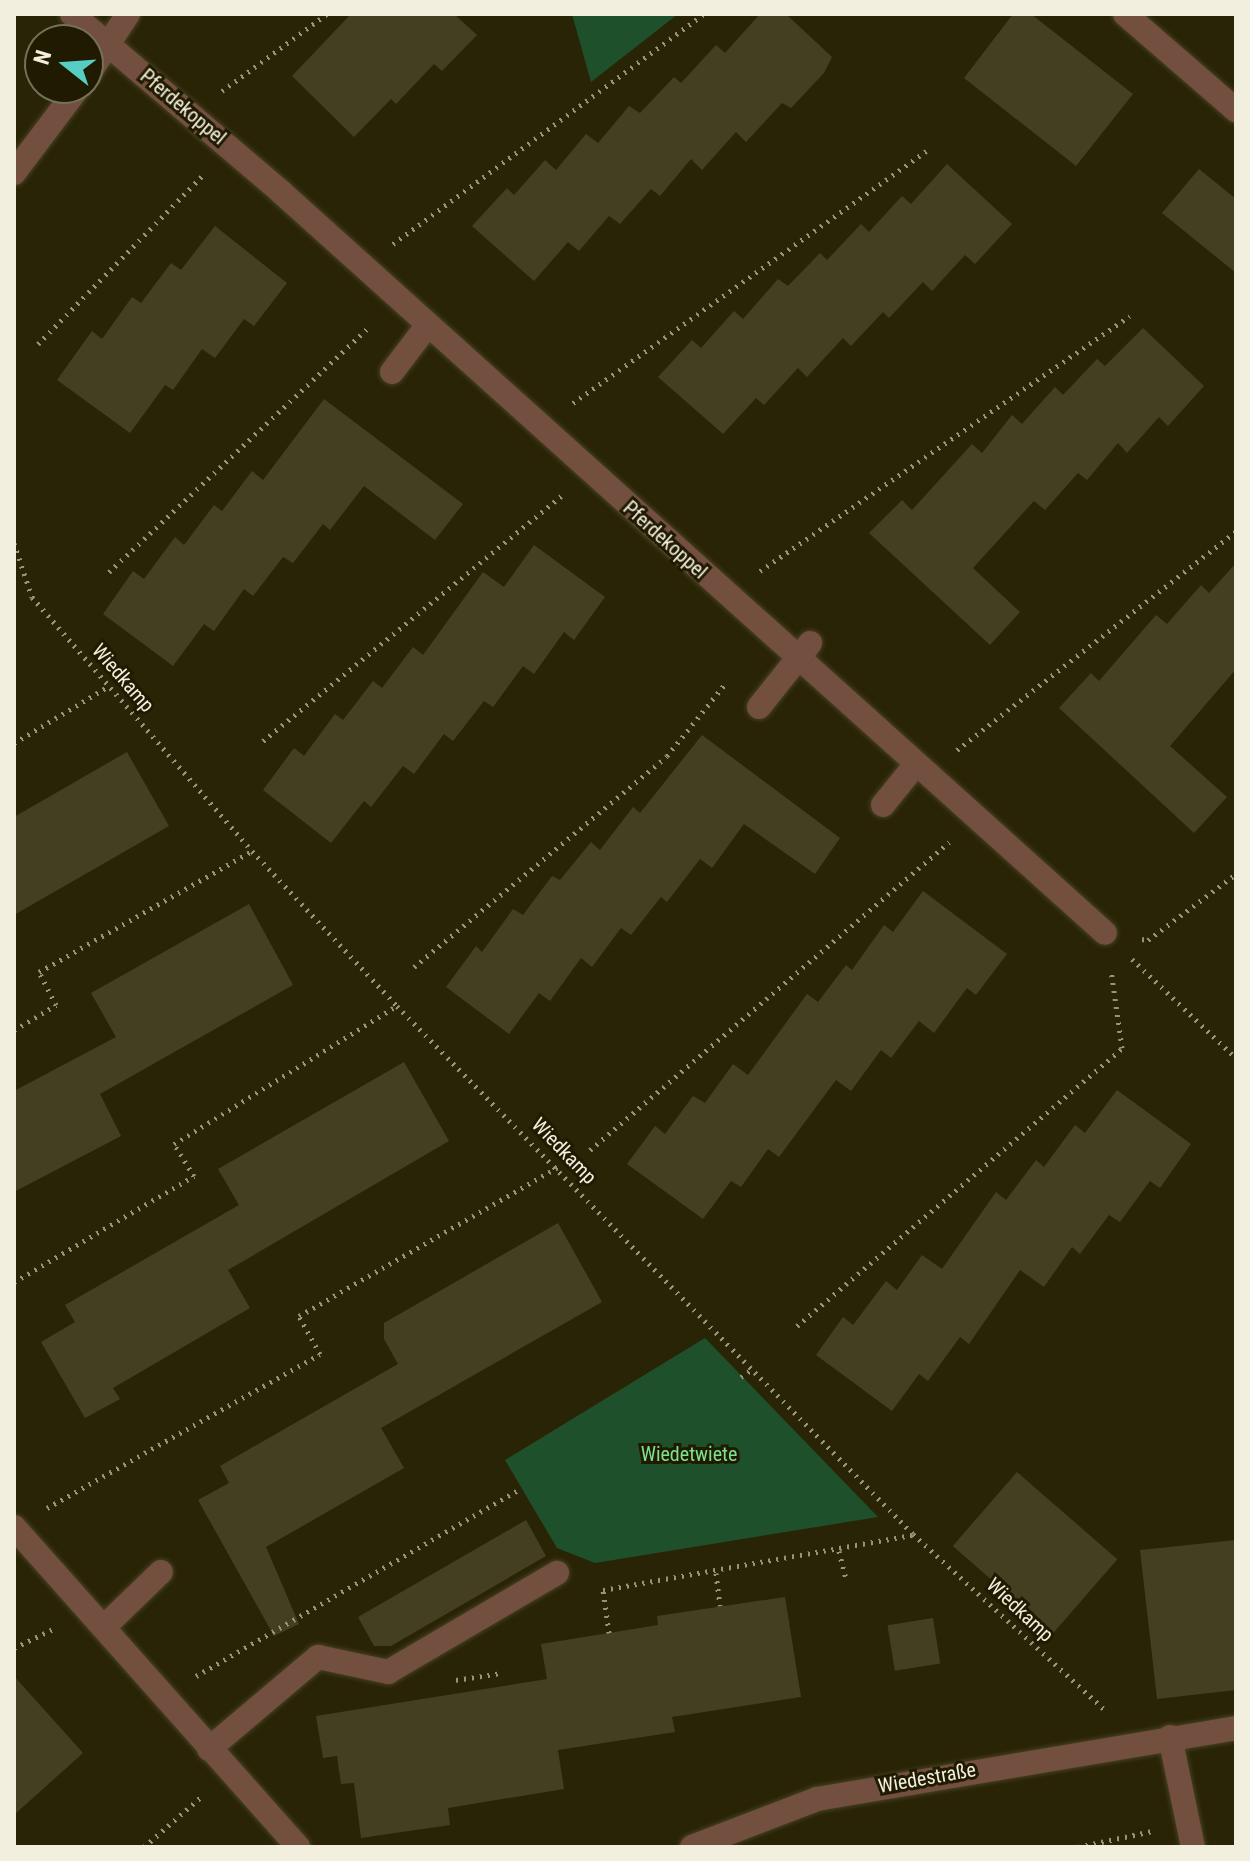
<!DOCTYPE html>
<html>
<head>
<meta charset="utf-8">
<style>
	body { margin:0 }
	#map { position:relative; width:1250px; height:1861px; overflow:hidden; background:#2a2406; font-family:"Roboto Condensed",sans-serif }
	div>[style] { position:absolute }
	.green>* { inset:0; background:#1e512b }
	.building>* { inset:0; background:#453f21; transform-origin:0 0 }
	.path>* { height:5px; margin-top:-2.5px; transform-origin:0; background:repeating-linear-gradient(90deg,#97937c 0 2px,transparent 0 8px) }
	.roads { filter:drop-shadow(0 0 2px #464024) drop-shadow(0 0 2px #464024) }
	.minor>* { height:24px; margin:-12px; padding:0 12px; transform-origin:12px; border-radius:12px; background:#724f3f }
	span { translate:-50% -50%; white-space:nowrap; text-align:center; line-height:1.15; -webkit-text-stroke:6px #201b00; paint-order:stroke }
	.street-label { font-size:20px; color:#f2efde }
	.park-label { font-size:20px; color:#7be291 }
	.frame { position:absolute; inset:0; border:16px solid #f2efde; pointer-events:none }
	.north { position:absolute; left:24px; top:24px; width:80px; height:80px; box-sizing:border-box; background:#201b00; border:2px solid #747059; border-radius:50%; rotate:287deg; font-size:22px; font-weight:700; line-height:32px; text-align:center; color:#f2efde }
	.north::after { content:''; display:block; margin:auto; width:28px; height:36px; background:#56cec3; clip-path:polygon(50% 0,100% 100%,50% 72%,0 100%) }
</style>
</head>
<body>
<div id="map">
	<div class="green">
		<i style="clip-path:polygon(572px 14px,678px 14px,591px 82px)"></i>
		<i style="clip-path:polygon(705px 1338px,878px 1517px,595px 1563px,557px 1548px,505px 1460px)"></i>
	</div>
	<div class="building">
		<i style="clip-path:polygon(351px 14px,454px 14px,477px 35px,442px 71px,434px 64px,396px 104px,391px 99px,354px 137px,292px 76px)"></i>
		<i style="clip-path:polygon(760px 14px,786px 14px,832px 57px,824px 73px,791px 108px,782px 103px,746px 142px,736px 132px,702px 170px,691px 159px,660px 196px,651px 189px,620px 224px,609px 216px,579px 251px,568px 242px,534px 281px,472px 226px,507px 188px,514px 195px,545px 160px,556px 170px,586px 134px,598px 143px,629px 106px,640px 113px,674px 77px,681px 83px,716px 45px,725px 53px)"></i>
		<i style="clip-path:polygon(1013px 14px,1031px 14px,1133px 94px,1076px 166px,964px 78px)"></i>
		<i style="clip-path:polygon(947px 164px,1012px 224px,975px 264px,965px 255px,932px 291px,923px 282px,889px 318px,883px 312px,851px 346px,843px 338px,807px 377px,798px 368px,764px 405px,756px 398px,723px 434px,658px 377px,692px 340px,701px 348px,734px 311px,743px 319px,778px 279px,788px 286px,820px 253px,827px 260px,861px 224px,869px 232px,902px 196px,911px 204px)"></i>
		<i style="clip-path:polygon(1199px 169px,1236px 199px,1236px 273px,1162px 213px)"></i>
		<i style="clip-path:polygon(215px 226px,287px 283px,254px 326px,244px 319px,215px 358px,202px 349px,173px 390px,165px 385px,130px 433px,57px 380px,92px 331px,102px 339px,132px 297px,141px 303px,171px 263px,181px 270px)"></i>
		<i style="clip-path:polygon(1143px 328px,1204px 386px,1168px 426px,1159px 417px,1127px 453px,1118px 443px,1087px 480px,1078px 473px,1045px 510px,1034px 501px,973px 568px,1020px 612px,990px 645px,869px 533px,902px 500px,912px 510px,972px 444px,982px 453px,1012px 415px,1022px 424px,1055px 387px,1063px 395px,1097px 359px,1105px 366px)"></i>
		<i style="clip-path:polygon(324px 399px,463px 504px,435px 540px,364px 486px,330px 530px,323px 524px,293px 563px,283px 557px,253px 596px,244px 589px,214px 631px,204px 624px,173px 666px,103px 614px,133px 571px,144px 579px,175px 537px,184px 545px,214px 505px,222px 511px,252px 471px,263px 480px)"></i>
		<i style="clip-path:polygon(534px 545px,605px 597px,574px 640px,564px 632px,534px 674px,523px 666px,493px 707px,484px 701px,453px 741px,444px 734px,414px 774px,403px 766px,371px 807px,364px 801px,331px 843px,263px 790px,294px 748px,304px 756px,335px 714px,343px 720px,373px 681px,382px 688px,413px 647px,423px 655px,483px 572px,504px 587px)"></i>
		<i style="clip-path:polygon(1236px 563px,1236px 669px,1170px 746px,1227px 797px,1194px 833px,1059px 708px,1091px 673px,1099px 681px,1156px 615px,1167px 624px,1201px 585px,1209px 593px)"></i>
		<i style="clip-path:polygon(702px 735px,840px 838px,815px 874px,744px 824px,712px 868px,700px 859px,667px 902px,661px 897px,631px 935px,621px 928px,592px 967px,581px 958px,550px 1001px,539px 993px,509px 1034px,446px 987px,476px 946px,482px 952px,513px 909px,523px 915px,552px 876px,560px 880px,591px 842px,600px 850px,633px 807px,640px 813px)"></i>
		<i style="clip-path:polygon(127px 752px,169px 826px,14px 915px,14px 817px)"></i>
		<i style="clip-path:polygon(923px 891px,1007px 954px,976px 995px,967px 988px,934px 1033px,919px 1021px,891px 1058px,881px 1050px,851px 1091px,836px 1080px,779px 1157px,768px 1149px,741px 1187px,731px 1181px,703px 1219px,627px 1164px,655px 1126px,665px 1134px,693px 1096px,705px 1103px,733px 1064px,748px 1075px,807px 994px,818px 1002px,846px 965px,852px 970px,884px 925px,893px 932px)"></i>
		<i style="clip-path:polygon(249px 904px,293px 985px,100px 1094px,121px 1136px,14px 1192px,14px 1091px,116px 1037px,91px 993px)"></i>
		<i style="clip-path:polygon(404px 1062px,449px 1141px,228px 1270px,250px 1308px,113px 1388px,120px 1399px,85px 1418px,41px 1342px,75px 1322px,65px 1305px,239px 1205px,218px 1169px)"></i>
		<i style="clip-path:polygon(1117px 1090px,1191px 1144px,1160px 1188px,1150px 1181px,1120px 1222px,1109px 1215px,1080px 1254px,1072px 1247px,1044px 1287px,1020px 1270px,969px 1344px,960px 1337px,928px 1381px,919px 1374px,892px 1411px,816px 1355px,843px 1317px,853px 1325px,886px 1281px,897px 1290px,922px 1255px,942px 1269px,996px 1192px,1006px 1200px,1036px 1160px,1044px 1167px,1075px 1125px,1085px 1133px)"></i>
		<i style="clip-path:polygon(558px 1223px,602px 1302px,381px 1428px,404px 1468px,266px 1547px,299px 1624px,274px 1636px,198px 1500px,229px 1483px,220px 1466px,398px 1364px,384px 1339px,384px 1323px)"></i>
		<i style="left:1017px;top:1472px;width:133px;height:98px;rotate:41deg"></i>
		<i style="clip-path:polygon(526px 1520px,546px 1556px,391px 1646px,374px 1646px,358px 1617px)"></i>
		<i style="clip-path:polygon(1236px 1540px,1236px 1690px,1157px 1699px,1140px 1550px)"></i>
		<i style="clip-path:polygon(785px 1597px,801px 1697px,672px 1717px,675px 1732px,558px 1750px,564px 1789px,448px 1808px,450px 1825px,361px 1838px,354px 1783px,341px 1784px,337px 1756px,323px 1758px,316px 1716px,547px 1679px,541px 1644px,658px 1625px,657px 1616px)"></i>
		<i style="left:933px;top:1618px;width:46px;height:46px;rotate:81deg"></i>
		<i style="clip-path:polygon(14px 1676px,83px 1753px,14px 1815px)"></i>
	</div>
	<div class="path">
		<i style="left:222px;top:91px;width:130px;rotate:-36.3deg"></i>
		<i style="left:393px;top:244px;width:387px;rotate:-36.5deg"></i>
		<i style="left:38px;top:344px;width:238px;rotate:-45.7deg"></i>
		<i style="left:573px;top:403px;width:434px;rotate:-35.5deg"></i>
		<i style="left:14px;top:543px;width:57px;rotate:71.6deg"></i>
		<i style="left:32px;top:597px;width:336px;rotate:49.1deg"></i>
		<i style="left:252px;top:851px;width:212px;rotate:46.9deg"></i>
		<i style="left:397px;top:1006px;width:738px;rotate:45.66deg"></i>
		<i style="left:913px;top:1534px;width:263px;rotate:42.5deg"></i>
		<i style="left:760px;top:571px;width:449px;rotate:-34.6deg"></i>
		<i style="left:109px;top:572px;width:360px;rotate:-43.3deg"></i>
		<i style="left:263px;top:741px;width:388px;rotate:-39.4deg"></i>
		<i style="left:14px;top:743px;width:111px;rotate:-31deg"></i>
		<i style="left:957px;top:750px;width:355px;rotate:-38.1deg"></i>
		<i style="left:1142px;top:939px;width:6px;rotate:9deg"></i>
		<i style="left:1148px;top:940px;width:110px;rotate:-36.9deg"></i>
		<i style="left:1132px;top:959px;width:144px;rotate:43.6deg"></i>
		<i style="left:414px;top:967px;width:329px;rotate:-39.8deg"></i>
		<i style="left:667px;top:756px;width:92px;rotate:-51.1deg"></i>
		<i style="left:14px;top:1030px;width:49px;rotate:-30.8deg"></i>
		<i style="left:56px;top:1005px;width:37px;rotate:-117deg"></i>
		<i style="left:39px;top:972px;width:245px;rotate:-29.6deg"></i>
		<i style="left:590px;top:1150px;width:473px;rotate:-40.6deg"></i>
		<i style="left:14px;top:1282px;width:209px;rotate:-30.5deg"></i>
		<i style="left:194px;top:1176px;width:38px;rotate:-122deg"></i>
		<i style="left:174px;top:1144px;width:262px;rotate:-31.8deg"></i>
		<i style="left:797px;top:1326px;width:428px;rotate:-40.5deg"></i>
		<i style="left:1122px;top:1048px;width:79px;rotate:-98deg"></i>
		<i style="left:741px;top:1377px;width:12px;rotate:-35deg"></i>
		<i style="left:47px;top:1508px;width:313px;rotate:-29.4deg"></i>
		<i style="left:320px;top:1354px;width:43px;rotate:-118.9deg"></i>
		<i style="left:299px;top:1316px;width:299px;rotate:-29.9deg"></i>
		<i style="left:839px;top:1551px;width:29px;rotate:76deg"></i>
		<i style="left:716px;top:1573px;width:33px;rotate:83deg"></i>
		<i style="left:609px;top:1633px;width:43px;rotate:-97.9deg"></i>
		<i style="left:603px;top:1590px;width:314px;rotate:-10.1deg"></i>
		<i style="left:14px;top:1648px;width:43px;rotate:-26deg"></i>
		<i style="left:196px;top:1676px;width:374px;rotate:-30deg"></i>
		<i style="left:456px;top:1680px;width:47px;rotate:-8.7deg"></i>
		<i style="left:144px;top:1847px;width:77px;rotate:-41.3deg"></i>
		<i style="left:1078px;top:1847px;width:76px;rotate:-12.2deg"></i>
	</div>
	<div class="roads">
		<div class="minor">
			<i style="left:72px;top:14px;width:275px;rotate:40.4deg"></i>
			<i style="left:281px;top:192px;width:1108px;rotate:41.96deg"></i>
			<i style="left:1125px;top:14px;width:147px;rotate:40.9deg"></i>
			<i style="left:88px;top:75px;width:73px;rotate:-56.7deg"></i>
			<i style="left:14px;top:173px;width:106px;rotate:-53deg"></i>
			<i style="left:392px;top:372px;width:58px;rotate:-52.7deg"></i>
			<i style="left:759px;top:707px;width:82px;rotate:-51.4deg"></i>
			<i style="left:883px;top:805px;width:53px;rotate:-51.2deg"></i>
			<i style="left:14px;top:1527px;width:428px;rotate:48.4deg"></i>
			<i style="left:104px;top:1627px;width:79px;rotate:-44deg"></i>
			<i style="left:1170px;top:1737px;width:112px;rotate:78.2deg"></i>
			<i style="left:209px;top:1749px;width:143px;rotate:-40.2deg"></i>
			<i style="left:318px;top:1657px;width:72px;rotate:12.1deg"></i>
			<i style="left:388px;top:1672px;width:196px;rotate:-30.4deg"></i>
			<i style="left:692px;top:1847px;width:134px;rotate:-21deg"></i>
			<i style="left:817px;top:1799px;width:425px;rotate:-9.6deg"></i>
		</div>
	</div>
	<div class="street-label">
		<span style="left:183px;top:107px;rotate:40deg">Pferdekoppel</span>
		<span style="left:665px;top:540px;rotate:42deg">Pferdekoppel</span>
		<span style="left:123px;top:678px;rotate:49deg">Wiedkamp</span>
		<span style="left:564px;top:1151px;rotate:46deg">Wiedkamp</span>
		<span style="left:1020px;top:1610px;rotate:43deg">Wiedkamp</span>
		<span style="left:927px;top:1778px;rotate:-10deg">Wiedestraße</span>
	</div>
	<div class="park-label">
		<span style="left:689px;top:1454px">Wiedetwiete</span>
	</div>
	<div class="frame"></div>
	<div class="north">N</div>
</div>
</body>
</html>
